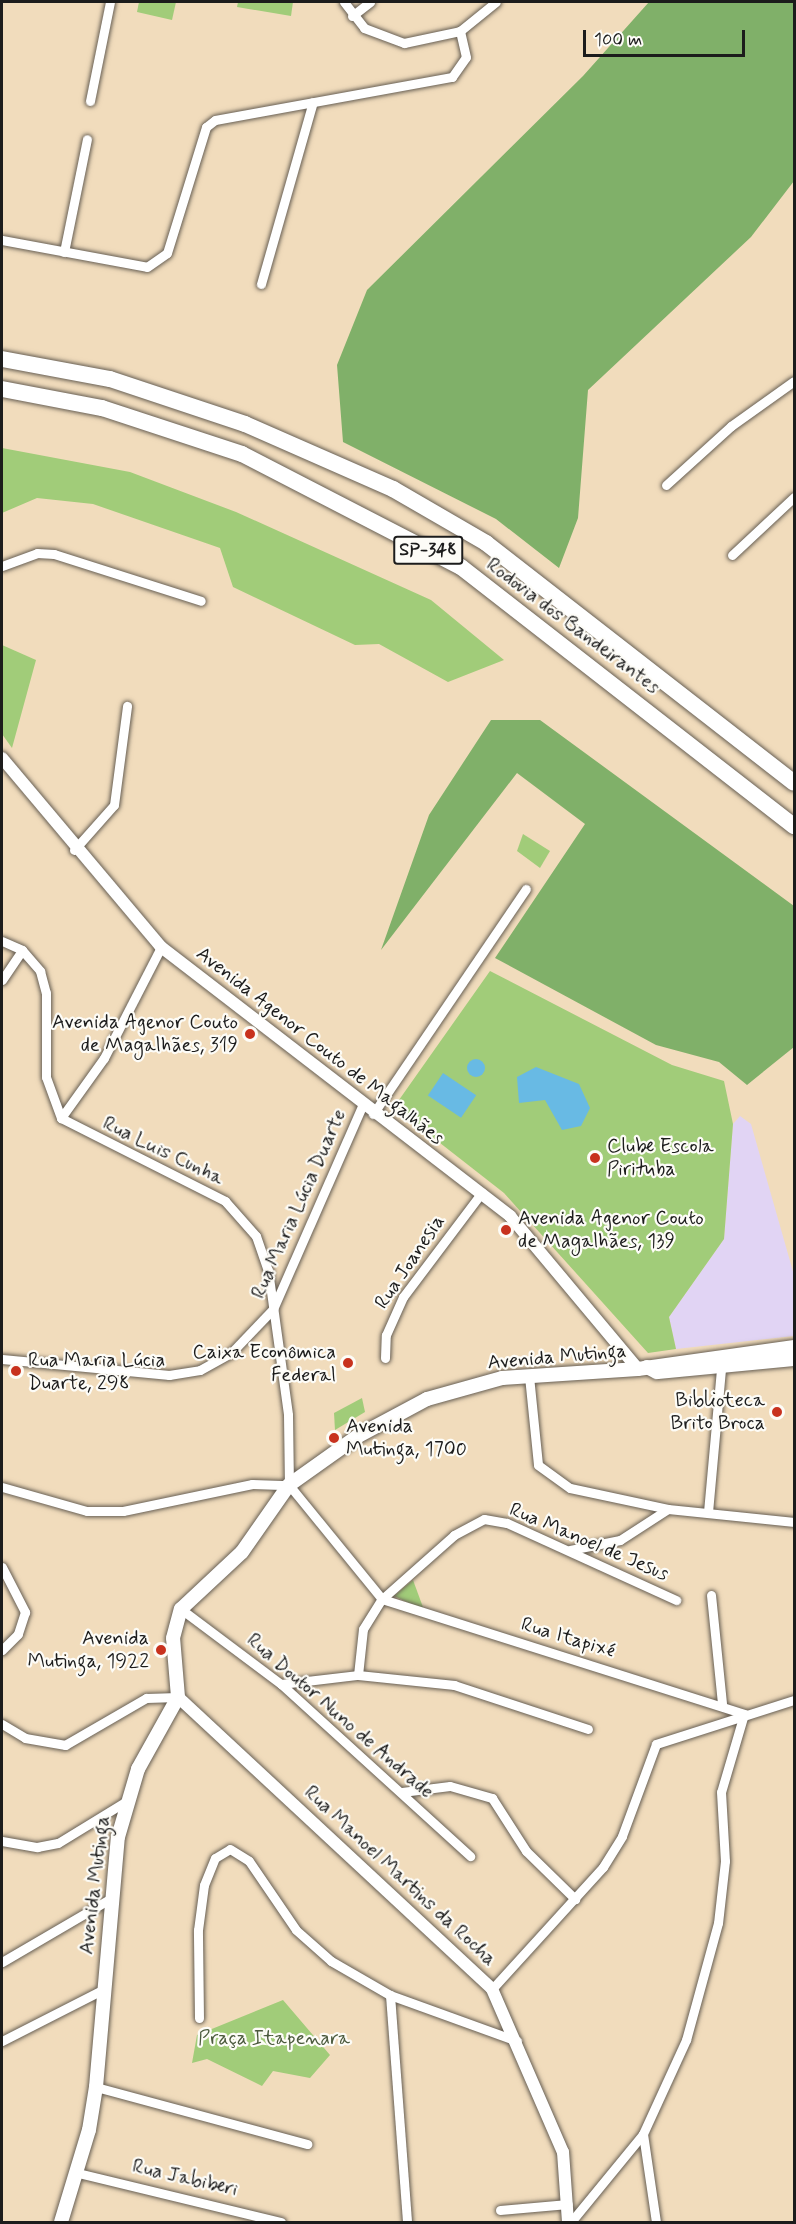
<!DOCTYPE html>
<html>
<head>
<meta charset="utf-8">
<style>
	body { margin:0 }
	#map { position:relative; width:796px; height:2224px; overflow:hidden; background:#f1dcbc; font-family:Mynerve,sans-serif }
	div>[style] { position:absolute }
	.built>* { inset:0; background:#e1d4f4 }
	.green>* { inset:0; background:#a1cc79 }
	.forest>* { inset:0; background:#80b069 }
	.water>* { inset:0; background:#68bae4; transform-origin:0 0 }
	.round { border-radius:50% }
	.roads { filter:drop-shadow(0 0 2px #675f54) drop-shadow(0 0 2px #675f54) }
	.street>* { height:9px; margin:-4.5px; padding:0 4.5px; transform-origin:4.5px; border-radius:4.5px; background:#fff }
	.secondary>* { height:12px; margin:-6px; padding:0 6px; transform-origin:6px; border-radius:6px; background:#fff }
	.primary>* { height:14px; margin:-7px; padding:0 7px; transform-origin:7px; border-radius:7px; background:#fff }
	.highway>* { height:16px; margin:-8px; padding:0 8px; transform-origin:8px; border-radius:8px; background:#fff }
	.dots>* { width:16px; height:16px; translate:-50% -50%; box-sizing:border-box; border:3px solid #fdfcf7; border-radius:50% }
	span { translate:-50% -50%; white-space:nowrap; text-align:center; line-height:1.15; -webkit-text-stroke:4.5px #fdfcf7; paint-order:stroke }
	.shield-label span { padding:2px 4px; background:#fdfcf7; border:2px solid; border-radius:4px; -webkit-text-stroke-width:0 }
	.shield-label { font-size:18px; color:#1c1c1c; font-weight:700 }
	.street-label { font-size:20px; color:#1c1c1c }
	.poi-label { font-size:20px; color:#1c1c1c }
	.right { translate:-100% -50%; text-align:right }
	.left { translate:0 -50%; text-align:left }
	.park-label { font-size:20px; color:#4b5a3d }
	.frame { position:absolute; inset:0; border:3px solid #1c1c1c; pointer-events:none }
	.scale { position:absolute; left:583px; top:30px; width:162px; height:27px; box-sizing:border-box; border:3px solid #1c1c1c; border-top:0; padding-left:8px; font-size:18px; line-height:21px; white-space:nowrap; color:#1c1c1c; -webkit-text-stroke:4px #fdfcf7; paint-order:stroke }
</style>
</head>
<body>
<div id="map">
	<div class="built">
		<i style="clip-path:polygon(740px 1116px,751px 1124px,794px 1275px,794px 1336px,676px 1349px,669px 1317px,724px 1239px,733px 1124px)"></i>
	</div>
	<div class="green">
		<i style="clip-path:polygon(139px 2px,176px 2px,172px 20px,137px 12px)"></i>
		<i style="clip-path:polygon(238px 2px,293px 2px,291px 16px,237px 7px)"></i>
		<i style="clip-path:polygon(2px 448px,130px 472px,236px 512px,431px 600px,504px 660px,448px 682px,379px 644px,355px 645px,233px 587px,220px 548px,93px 504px,37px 498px,2px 513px)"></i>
		<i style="clip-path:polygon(2px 645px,36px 660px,12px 748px,2px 734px)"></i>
		<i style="clip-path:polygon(523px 834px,550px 851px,540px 868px,517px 851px)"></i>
		<i style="clip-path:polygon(490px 971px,672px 1065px,724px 1081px,733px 1124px,724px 1239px,669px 1317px,676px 1349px,648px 1353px,504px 1193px,394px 1107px)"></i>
		<i style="clip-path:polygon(362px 1398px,365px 1412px,335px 1430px,334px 1413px)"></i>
		<i style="clip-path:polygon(413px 1580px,424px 1610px,394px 1596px)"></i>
		<i style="clip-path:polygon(283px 2000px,330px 2055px,310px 2078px,273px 2071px,262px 2086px,207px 2059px,192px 2063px,197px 2035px)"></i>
	</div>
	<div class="forest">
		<i style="clip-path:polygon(649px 2px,794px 2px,794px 181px,751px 237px,588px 390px,578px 518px,559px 568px,496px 519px,343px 442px,337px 365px,367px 290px,583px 76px)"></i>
		<i style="clip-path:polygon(491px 720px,540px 720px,794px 906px,794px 1047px,747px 1085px,719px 1062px,656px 1045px,495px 958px,585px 824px,517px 773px,381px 950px,429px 815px)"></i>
	</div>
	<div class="water">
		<i class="round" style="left:467px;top:1059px;width:18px;height:18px"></i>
		<i style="clip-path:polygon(536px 1067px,579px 1084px,590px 1108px,581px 1126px,562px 1130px,545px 1100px,519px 1103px,517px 1077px)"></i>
		<i style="left:443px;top:1073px;width:40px;height:27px;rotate:34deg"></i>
	</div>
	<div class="roads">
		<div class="street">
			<i style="left:344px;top:2px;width:33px;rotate:52deg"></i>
			<i style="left:364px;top:28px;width:43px;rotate:20.6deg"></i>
			<i style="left:404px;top:43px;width:57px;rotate:-12.1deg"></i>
			<i style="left:460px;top:31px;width:46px;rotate:-38.9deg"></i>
			<i style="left:352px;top:16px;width:23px;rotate:-38deg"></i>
			<i style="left:90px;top:101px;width:101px;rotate:-78.6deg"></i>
			<i style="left:2px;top:240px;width:147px;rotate:10.5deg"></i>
			<i style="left:147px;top:267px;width:24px;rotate:-35deg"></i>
			<i style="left:167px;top:253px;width:132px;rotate:-72.8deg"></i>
			<i style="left:206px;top:127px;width:11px;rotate:-38deg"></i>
			<i style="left:215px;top:120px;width:241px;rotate:-10.3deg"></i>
			<i style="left:452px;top:77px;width:24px;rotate:-55deg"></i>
			<i style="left:466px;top:57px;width:27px;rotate:-103deg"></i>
			<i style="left:64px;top:252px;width:115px;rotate:-78.5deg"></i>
			<i style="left:261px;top:284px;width:189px;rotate:-74.1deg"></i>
			<i style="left:666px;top:485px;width:88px;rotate:-42.2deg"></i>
			<i style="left:731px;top:426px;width:77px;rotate:-35.5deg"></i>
			<i style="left:732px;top:555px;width:85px;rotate:-43.1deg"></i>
			<i style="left:2px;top:566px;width:37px;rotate:-20deg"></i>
			<i style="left:37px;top:553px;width:17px;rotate:3deg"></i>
			<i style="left:54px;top:554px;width:154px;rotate:17.7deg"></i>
			<i style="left:74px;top:850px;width:60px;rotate:-48.4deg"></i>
			<i style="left:114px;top:805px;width:100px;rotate:-82.5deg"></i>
			<i style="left:2px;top:941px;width:22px;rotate:24deg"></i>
			<i style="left:22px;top:950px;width:28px;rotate:49deg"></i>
			<i style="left:40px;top:971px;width:23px;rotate:75deg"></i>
			<i style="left:46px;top:993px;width:84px;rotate:90deg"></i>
			<i style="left:46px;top:1077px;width:44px;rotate:69.9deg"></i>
			<i style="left:61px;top:1118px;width:184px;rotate:26.8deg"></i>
			<i style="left:225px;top:1201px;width:47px;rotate:48.5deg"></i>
			<i style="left:256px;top:1236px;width:36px;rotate:71deg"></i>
			<i style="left:268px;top:1270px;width:146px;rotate:82.1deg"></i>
			<i style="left:288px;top:1415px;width:70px;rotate:89.2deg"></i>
			<i style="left:2px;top:980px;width:36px;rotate:-56deg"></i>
			<i style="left:373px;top:1114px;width:272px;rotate:-55.8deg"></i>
			<i style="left:61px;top:1118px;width:74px;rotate:-54.4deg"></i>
			<i style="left:104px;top:1058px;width:125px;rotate:-62.8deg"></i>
			<i style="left:385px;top:1358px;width:23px;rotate:-88deg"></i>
			<i style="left:386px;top:1335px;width:42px;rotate:-65.9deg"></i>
			<i style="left:403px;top:1297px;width:131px;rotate:-53deg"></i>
			<i style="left:2px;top:1359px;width:168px;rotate:5.5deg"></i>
			<i style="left:169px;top:1375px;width:31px;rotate:-9deg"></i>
			<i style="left:200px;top:1370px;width:35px;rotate:-29deg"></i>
			<i style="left:231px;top:1353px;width:61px;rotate:-46.3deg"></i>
			<i style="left:273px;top:1309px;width:222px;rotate:-66.3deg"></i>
			<i style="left:529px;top:1376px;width:89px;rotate:84.2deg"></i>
			<i style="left:538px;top:1465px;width:39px;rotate:36deg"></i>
			<i style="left:570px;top:1488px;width:100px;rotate:12.1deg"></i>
			<i style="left:668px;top:1509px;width:127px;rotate:5.9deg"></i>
			<i style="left:289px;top:1485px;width:147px;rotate:50.8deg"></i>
			<i style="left:382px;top:1599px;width:380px;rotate:17.6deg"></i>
			<i style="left:744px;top:1714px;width:81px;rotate:106.4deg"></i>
			<i style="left:721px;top:1792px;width:69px;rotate:86.7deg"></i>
			<i style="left:725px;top:1861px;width:62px;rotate:96.4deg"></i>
			<i style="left:718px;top:1923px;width:121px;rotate:105.3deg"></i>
			<i style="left:686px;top:2040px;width:103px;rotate:114.6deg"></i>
			<i style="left:643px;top:2134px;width:114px;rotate:129.3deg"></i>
			<i style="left:2px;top:1487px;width:88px;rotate:15.8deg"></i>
			<i style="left:87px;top:1511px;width:36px"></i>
			<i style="left:123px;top:1511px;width:132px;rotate:-11.8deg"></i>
			<i style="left:252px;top:1484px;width:37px;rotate:2deg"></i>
			<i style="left:708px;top:1512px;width:145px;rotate:-84.8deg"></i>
			<i style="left:570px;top:1550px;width:51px;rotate:-11.3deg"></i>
			<i style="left:620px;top:1540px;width:57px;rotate:-32.9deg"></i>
			<i style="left:2px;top:1567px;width:51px;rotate:62.9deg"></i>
			<i style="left:25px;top:1612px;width:23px;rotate:108deg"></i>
			<i style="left:18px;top:1634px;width:23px;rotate:135deg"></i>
			<i style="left:711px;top:1595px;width:109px;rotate:84.2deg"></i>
			<i style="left:181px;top:1609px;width:125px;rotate:36.9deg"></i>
			<i style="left:281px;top:1684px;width:256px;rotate:42.3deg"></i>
			<i style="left:358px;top:1675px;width:46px;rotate:-83.8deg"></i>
			<i style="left:363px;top:1629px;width:36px;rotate:-58deg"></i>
			<i style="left:382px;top:1599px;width:96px;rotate:-41.6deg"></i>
			<i style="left:454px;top:1535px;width:34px;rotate:-28deg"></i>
			<i style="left:484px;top:1519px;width:23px;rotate:10deg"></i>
			<i style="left:507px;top:1523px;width:186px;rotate:24.5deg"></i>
			<i style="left:281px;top:1684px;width:78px;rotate:-6.7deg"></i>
			<i style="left:358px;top:1675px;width:97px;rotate:5.9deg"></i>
			<i style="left:454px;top:1685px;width:141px;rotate:18.2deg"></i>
			<i style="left:2px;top:1724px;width:27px;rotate:31deg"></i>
			<i style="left:25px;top:1738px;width:41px;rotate:9.9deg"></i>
			<i style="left:65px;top:1745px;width:94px;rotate:-30.1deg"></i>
			<i style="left:146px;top:1698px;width:32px;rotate:-2deg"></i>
			<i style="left:402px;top:1792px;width:48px;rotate:-7.1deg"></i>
			<i style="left:450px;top:1786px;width:44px;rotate:15.9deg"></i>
			<i style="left:492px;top:1798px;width:63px;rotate:57.3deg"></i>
			<i style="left:526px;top:1851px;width:69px;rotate:44.4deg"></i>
			<i style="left:2px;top:1841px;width:36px;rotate:10deg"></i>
			<i style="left:37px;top:1847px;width:21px;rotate:-11deg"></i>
			<i style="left:58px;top:1843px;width:79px;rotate:-31.5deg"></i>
			<i style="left:2px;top:1962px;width:125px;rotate:-30.3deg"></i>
			<i style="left:492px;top:1989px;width:165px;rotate:-47.7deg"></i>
			<i style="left:603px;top:1867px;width:36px;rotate:-58deg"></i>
			<i style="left:622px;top:1836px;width:98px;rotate:-69.7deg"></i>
			<i style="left:656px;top:1744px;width:145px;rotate:-17.7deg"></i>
			<i style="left:390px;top:1995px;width:228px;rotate:85.7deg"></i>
			<i style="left:199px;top:2018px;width:88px;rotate:-90.7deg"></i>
			<i style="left:198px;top:1930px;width:45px;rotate:-82.4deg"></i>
			<i style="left:204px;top:1885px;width:29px;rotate:-68deg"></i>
			<i style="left:215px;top:1858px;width:17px;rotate:-31deg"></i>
			<i style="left:230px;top:1849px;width:22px;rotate:32deg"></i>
			<i style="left:249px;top:1861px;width:83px;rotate:55.7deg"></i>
			<i style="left:296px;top:1930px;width:47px;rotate:41.5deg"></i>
			<i style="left:331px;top:1961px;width:68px;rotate:30deg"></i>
			<i style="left:390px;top:1995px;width:135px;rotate:19.9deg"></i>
			<i style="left:2px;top:2041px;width:114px;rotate:-27deg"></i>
			<i style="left:96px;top:2087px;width:219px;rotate:15.1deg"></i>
			<i style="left:643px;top:2134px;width:89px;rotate:81.6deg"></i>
			<i style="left:78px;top:2173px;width:209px;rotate:13.6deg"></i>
			<i style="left:500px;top:2210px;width:68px;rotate:-5deg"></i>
		</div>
		<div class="secondary">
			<i style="left:2px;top:758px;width:247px;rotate:49.9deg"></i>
			<i style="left:161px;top:947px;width:441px;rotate:37.6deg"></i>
			<i style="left:510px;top:1216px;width:199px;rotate:50.1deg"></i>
			<i style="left:178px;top:1697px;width:429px;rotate:42.9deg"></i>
			<i style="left:492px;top:1989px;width:178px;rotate:66.5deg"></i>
			<i style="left:563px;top:2152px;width:70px;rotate:85.9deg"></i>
		</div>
		<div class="primary">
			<i style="left:647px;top:1367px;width:11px;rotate:27deg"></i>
			<i style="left:657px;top:1372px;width:138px;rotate:-5.4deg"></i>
			<i style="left:61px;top:2222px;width:96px;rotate:-73.1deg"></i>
			<i style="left:89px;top:2130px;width:44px;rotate:-80.8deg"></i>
			<i style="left:96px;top:2087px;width:251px;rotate:-85deg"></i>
			<i style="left:118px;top:1837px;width:71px;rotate:-73.6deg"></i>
			<i style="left:138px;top:1769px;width:82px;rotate:-60.9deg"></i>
			<i style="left:178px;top:1697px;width:59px;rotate:-94.8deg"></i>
			<i style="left:173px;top:1638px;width:30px;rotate:-75deg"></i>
			<i style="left:181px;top:1609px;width:83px;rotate:-43.1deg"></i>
			<i style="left:242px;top:1552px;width:82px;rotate:-55deg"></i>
			<i style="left:289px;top:1485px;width:85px;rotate:-35.4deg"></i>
			<i style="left:358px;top:1436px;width:78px;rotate:-28.2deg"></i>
			<i style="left:427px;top:1399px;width:78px;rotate:-15.6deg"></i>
			<i style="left:502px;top:1378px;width:136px;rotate:-3.8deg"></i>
			<i style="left:638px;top:1369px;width:158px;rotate:-8deg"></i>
		</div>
		<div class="highway">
			<i style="left:2px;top:359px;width:110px;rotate:10.5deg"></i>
			<i style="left:110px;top:379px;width:142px;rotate:18.4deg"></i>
			<i style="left:245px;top:424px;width:162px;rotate:23.7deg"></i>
			<i style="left:393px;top:489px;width:108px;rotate:30.1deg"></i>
			<i style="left:486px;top:543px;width:390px;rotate:37.9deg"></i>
			<i style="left:2px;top:389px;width:102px;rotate:10.8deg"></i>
			<i style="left:102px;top:408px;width:147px;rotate:18.2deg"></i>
			<i style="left:242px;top:454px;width:246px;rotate:27.3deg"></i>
			<i style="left:461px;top:567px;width:422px;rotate:37.9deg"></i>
		</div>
	</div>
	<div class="dots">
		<i style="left:250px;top:1034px;background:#c8321e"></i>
		<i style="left:595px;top:1158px;background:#c8321e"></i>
		<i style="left:506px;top:1230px;background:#c8321e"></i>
		<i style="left:348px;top:1363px;background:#c8321e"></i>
		<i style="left:16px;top:1371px;background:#c8321e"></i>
		<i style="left:777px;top:1412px;background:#c8321e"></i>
		<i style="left:334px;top:1438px;background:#c8321e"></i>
		<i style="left:161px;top:1650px;background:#c8321e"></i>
	</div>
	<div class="shield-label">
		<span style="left:428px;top:550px">SP-348</span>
	</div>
	<div class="street-label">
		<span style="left:573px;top:626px;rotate:37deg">Rodovia dos Bandeirantes</span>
		<span style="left:320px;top:1046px;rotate:38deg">Avenida Agenor Couto de Magalhães</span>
		<span style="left:163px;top:1151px;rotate:26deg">Rua Luis Cunha</span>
		<span style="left:299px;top:1204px;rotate:-66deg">Rua Maria Lúcia Duarte</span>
		<span style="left:410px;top:1262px;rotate:-56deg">Rua Joanesia</span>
		<span style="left:557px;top:1357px;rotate:-5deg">Avenida Mutinga</span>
		<span style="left:589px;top:1542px;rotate:23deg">Rua Manoel de Jesus</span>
		<span style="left:568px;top:1638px;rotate:17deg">Rua Itapixé</span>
		<span style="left:340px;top:1716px;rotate:41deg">Rua Doutor Nuno de Andrade</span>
		<span style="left:400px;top:1876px;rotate:43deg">Rua Manoel Martins da Rocha</span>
		<span style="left:95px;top:1885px;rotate:-83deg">Avenida Mutinga</span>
		<span style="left:185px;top:2178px;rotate:13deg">Rua Jabiberi</span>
	</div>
	<div class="poi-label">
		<span class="right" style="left:238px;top:1034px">Avenida Agenor Couto<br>de Magalhães, 319</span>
		<span class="left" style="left:607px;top:1158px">Clube Escola<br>Pirituba</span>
		<span class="left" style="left:518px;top:1230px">Avenida Agenor Couto<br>de Magalhães, 139</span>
		<span class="right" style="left:336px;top:1364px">Caixa Econômica<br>Federal</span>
		<span class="left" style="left:28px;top:1372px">Rua Maria Lúcia<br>Duarte, 298</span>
		<span class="right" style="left:765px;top:1412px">Biblioteca<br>Brito Broca</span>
		<span class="left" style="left:346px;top:1438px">Avenida<br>Mutinga, 1700</span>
		<span class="right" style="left:149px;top:1650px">Avenida<br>Mutinga, 1922</span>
	</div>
	<div class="park-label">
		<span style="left:274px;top:2038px">Praça Itapenara</span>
	</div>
	<div class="frame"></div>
	<div class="scale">100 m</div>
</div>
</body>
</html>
